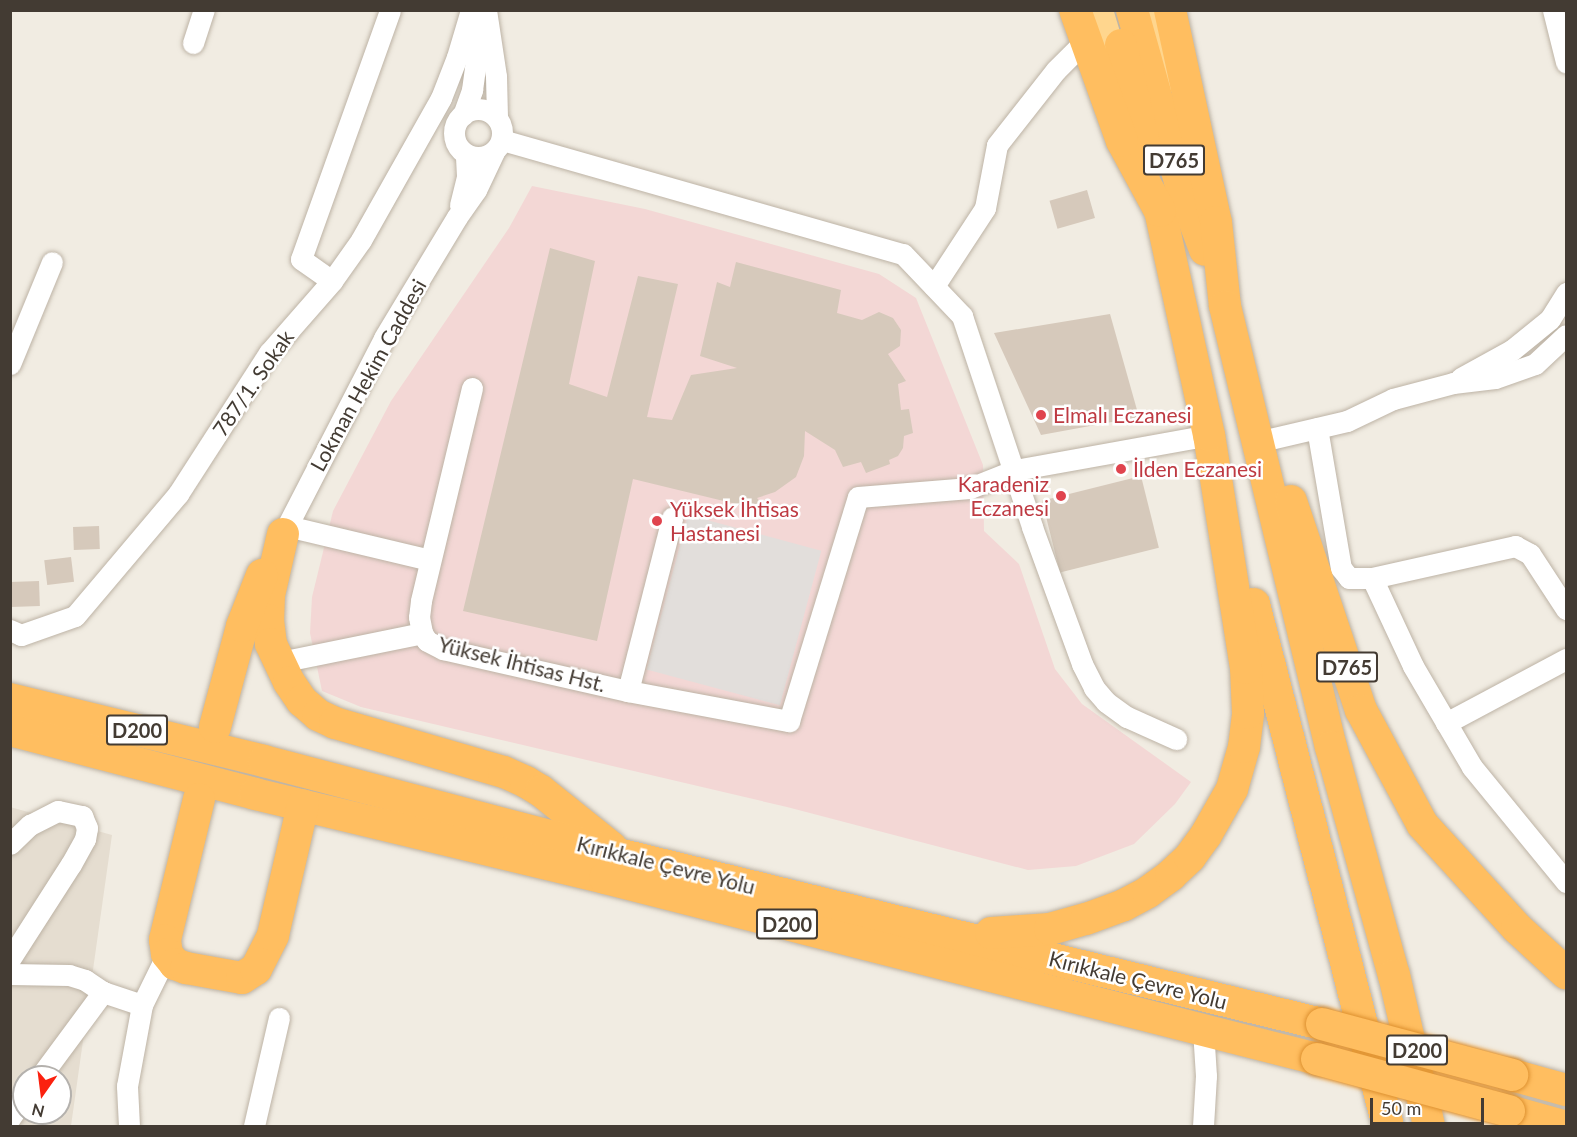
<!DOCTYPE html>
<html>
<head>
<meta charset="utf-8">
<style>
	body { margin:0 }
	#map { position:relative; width:1577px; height:1137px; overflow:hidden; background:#f1ece2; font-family:Lato,sans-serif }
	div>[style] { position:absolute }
	.residential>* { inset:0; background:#e5ddd0 }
	.medical>* { inset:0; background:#f3d7d5 }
	.parking>* { inset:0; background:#e2dedb; transform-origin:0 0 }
	.building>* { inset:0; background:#d6c9bb; transform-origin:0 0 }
	.roads { filter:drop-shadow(0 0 2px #bdb3a5) drop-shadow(0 0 2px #bdb3a5) }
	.minor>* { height:21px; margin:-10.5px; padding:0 10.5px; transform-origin:10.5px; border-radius:10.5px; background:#fff }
	.minor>.ring { margin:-10.5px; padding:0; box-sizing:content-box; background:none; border:21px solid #fff; border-radius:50% }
	.major>* { height:27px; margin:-13.5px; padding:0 13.5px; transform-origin:13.5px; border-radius:13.5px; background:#ffd68e }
	.highway>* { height:32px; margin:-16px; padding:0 16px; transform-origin:16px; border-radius:16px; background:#ffbe60 }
	.bridges { filter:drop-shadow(0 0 2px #de9130) drop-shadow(0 0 2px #de9130) }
	.highway-bridge>* { height:32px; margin:-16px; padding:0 16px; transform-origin:16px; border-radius:16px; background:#ffbe60 }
	.dots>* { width:16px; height:16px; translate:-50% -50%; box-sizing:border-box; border:3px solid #fff; border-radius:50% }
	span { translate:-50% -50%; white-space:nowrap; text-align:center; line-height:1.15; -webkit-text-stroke:5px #fff; paint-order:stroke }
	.shield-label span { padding:2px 4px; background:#fff; border:2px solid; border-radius:4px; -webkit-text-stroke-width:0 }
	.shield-label { font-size:20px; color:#433b33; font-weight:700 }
	.street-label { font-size:21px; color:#433b33 }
	.health-label { font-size:21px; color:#be3a42 }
	.left { translate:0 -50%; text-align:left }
	.right { translate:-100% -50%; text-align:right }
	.frame { position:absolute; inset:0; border:12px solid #433b33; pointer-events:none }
	.north { position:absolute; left:12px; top:1065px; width:60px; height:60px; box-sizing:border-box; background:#fff; border:2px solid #b4b1ad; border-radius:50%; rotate:194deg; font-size:16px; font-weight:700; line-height:24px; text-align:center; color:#433b33 }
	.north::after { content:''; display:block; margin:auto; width:21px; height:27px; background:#fb210f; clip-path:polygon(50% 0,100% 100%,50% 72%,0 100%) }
	.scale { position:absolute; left:1370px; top:1098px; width:114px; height:27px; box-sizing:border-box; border:3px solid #433b33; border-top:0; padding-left:8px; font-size:18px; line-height:21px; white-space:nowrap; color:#433b33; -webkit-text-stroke:4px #fff; paint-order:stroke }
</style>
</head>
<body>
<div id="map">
	<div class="residential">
		<i style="clip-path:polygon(evenodd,10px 807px,112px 835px,71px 1126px,11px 1126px,10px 807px,24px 1077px,60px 1077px,60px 1113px,24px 1113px,24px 1077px)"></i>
	</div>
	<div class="medical">
		<i style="clip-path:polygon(532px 186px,645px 209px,879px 274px,916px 298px,983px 465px,984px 531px,1019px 564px,1055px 669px,1082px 704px,1191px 782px,1175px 804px,1134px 844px,1076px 866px,1028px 870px,787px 807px,361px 707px,322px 691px,310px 633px,312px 597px,333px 511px,391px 401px,509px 228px)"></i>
	</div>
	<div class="parking">
		<i style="left:688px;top:515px;width:138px;height:160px;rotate:15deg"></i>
	</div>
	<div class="building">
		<i style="left:1087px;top:190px;width:29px;height:39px;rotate:74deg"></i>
		<i style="clip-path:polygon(550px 248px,595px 261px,569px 384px,607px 397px,638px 276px,678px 284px,647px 417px,672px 420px,691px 375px,737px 368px,700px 356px,717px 282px,730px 287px,736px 262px,841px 290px,837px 313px,862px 320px,879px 312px,893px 318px,901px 330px,900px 346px,888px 354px,906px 381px,898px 384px,901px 410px,909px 409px,913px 433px,904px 436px,903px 448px,898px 456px,889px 460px,890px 464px,866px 473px,861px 462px,843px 467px,835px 450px,805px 431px,804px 456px,796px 477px,775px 492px,757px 498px,769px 512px,633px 479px,597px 641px,463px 611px)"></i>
		<i style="clip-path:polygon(1110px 314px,1139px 417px,1041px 435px,994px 333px)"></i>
		<i style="left:1141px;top:476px;width:74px;height:102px;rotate:76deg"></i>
		<i style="left:99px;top:526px;width:23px;height:26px;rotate:88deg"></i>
		<i style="left:71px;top:557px;width:25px;height:27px;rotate:83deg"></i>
		<i style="left:39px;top:581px;width:25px;height:29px;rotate:88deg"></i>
	</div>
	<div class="roads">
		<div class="minor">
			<i style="left:486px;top:10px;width:67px;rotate:81.4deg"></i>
			<i style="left:496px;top:76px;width:42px;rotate:88.6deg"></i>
			<i style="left:1553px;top:10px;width:54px;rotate:76deg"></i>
			<i style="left:193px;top:43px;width:35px;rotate:-72deg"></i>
			<i class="ring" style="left:454px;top:109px;width:27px;height:27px"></i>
			<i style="left:463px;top:115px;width:27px;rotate:-70deg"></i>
			<i style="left:472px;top:90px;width:68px;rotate:-82.3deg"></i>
			<i style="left:502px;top:140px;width:417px;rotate:15.9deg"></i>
			<i style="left:903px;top:254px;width:86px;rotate:46.4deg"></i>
			<i style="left:962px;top:316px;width:222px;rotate:71.6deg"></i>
			<i style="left:1032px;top:527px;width:146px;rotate:69.9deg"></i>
			<i style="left:1082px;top:664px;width:27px;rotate:63deg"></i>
			<i style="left:1094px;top:688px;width:18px;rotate:49deg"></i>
			<i style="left:1106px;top:702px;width:26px;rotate:36deg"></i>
			<i style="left:1127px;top:717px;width:54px;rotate:24.2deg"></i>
			<i style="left:460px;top:205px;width:30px;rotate:-76deg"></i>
			<i style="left:467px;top:176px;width:22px;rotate:-93deg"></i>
			<i style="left:332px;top:281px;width:38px;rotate:-145deg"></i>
			<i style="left:301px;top:259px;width:264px;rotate:-70.3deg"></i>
			<i style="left:934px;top:286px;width:93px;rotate:-56.8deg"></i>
			<i style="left:985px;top:208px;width:64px;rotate:-79.2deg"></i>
			<i style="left:997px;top:145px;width:95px;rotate:-51.8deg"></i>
			<i style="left:1056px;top:70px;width:42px;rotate:-45deg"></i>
			<i style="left:10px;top:364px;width:110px;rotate:-67.6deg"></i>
			<i style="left:1461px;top:378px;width:58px;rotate:-28.8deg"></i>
			<i style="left:1512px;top:350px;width:49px;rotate:-39.2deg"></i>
			<i style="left:1550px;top:319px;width:31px;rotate:-58deg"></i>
			<i style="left:472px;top:388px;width:219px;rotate:103.5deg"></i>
			<i style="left:421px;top:601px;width:16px;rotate:97deg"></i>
			<i style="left:419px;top:617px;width:16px;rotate:79deg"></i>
			<i style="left:422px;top:633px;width:9px;rotate:58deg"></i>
			<i style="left:427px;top:641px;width:18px;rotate:27deg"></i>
			<i style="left:443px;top:649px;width:190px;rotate:12.8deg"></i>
			<i style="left:628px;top:691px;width:164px;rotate:10.6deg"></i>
			<i style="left:789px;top:721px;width:234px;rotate:-72.9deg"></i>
			<i style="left:858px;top:497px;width:112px;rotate:-4.6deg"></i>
			<i style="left:970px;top:488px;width:48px;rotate:-21.8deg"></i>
			<i style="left:1015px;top:470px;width:197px;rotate:-10.2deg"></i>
			<i style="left:1317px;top:428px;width:142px;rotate:80.3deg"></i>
			<i style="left:1341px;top:568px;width:13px;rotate:51deg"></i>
			<i style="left:1349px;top:578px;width:23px"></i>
			<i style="left:1372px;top:578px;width:97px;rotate:65deg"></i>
			<i style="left:1413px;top:666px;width:117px;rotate:59.7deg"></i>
			<i style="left:1472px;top:767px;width:149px;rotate:50.7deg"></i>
			<i style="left:1270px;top:439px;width:79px;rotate:-13.2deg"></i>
			<i style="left:1347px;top:421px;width:51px;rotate:-25.6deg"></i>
			<i style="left:1393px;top:399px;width:62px;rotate:-14.9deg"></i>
			<i style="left:1453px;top:383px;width:42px;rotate:-6.8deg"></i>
			<i style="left:1495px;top:378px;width:42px;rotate:-19.3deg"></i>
			<i style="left:1535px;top:364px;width:42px;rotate:-43.1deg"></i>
			<i style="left:287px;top:526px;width:147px;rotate:13.4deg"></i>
			<i style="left:283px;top:534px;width:220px;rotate:-62.7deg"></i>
			<i style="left:384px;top:338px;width:141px;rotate:-58.9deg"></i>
			<i style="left:457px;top:217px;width:33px;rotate:-55deg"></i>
			<i style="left:476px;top:190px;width:42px;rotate:-64.7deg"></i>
			<i style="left:1372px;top:578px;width:147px;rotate:-12.6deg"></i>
			<i style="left:1515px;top:546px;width:17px;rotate:28deg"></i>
			<i style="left:1530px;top:554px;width:66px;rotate:56.8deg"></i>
			<i style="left:10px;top:630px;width:12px;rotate:24deg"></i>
			<i style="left:21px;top:635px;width:57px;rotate:-19.4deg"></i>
			<i style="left:75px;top:616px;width:160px;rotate:-49.8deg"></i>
			<i style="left:178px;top:494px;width:168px;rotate:-57.2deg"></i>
			<i style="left:269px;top:353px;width:96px;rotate:-48.8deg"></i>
			<i style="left:332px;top:281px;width:50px;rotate:-54.7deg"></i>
			<i style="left:361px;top:240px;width:163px;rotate:-60.6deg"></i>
			<i style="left:441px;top:98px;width:44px;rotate:-68.7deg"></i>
			<i style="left:457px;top:57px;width:49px;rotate:-73.4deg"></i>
			<i style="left:280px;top:662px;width:145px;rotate:-11.5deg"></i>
			<i style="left:628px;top:691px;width:179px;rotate:-75.7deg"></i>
			<i style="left:1446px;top:723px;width:136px;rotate:-28.1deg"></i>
			<i style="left:10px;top:844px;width:28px;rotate:-44deg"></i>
			<i style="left:30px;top:825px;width:31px;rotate:-27deg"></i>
			<i style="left:58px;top:811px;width:25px;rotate:12deg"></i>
			<i style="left:82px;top:816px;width:13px;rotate:67deg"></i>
			<i style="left:87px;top:828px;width:11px;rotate:100deg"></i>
			<i style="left:85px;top:839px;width:29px;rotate:119deg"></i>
			<i style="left:71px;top:864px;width:113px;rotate:122.7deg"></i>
			<i style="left:10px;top:974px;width:59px;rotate:1deg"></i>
			<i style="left:69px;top:975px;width:17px;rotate:17deg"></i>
			<i style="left:85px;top:980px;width:22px;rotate:34deg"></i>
			<i style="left:103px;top:992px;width:41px;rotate:18.4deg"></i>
			<i style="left:40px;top:1077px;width:106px;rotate:-53.5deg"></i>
			<i style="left:10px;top:1118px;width:24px;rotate:-55deg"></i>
			<i style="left:129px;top:1126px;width:40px;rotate:-92.9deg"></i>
			<i style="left:127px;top:1086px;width:82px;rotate:-79.5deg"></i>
			<i style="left:142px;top:1005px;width:57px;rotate:-63.9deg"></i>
			<i style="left:254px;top:1126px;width:111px;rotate:-77deg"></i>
			<i style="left:1203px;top:1126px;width:50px;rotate:-86.6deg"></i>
			<i style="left:1206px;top:1076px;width:46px;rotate:-93.7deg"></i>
		</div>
		<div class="major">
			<i style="left:1099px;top:10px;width:66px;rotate:73.2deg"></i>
			<i style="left:1152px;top:10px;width:70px;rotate:75.2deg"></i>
		</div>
		<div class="highway">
			<i style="left:1132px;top:10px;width:182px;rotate:74.4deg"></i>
			<i style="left:1181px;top:185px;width:69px;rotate:69.7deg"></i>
			<i style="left:1170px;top:10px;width:217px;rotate:77.8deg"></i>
			<i style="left:1216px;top:222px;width:84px;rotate:83.9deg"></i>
			<i style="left:1225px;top:306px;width:454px;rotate:76.5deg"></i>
			<i style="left:1331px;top:747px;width:237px;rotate:74.6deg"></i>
			<i style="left:1394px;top:975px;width:155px;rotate:76.9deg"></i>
			<i style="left:1121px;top:45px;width:122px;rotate:76.8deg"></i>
			<i style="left:1291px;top:501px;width:220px;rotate:71.5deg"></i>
			<i style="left:1361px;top:710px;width:129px;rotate:61.8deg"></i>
			<i style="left:1422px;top:824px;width:141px;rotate:47.6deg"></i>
			<i style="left:1517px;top:928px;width:67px;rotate:42.6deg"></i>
			<i style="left:283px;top:534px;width:63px;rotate:102.9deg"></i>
			<i style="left:269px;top:595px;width:25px;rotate:92deg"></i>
			<i style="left:268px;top:620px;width:24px;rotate:83deg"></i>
			<i style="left:271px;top:644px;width:42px;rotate:64.7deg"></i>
			<i style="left:289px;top:682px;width:23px;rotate:56deg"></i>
			<i style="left:302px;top:701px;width:21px;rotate:41deg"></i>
			<i style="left:318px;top:715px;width:19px;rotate:25deg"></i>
			<i style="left:335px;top:723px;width:176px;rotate:16.2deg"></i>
			<i style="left:504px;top:772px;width:24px;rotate:24deg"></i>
			<i style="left:526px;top:782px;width:17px;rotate:31deg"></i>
			<i style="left:541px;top:791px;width:90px;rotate:38.7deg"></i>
			<i style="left:1254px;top:604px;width:539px;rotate:75.6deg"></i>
			<i style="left:10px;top:699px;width:261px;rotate:13.7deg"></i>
			<i style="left:264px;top:761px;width:366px;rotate:14.7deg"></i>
			<i style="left:618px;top:854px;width:724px;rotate:13.58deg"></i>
			<i style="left:215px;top:727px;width:105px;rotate:-75deg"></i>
			<i style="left:242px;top:626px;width:55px;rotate:-68.6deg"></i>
			<i style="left:10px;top:730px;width:253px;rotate:14.6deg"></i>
			<i style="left:255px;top:794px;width:360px;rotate:13.5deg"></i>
			<i style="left:605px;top:878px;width:735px;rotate:14.26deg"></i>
			<i style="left:199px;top:799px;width:145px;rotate:103.6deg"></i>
			<i style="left:165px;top:940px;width:14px;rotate:82deg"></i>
			<i style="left:167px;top:954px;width:13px;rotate:51deg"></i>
			<i style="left:175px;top:964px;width:12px;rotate:20deg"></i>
			<i style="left:186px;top:968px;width:57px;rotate:10.1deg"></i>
			<i style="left:242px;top:978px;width:17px;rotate:-33deg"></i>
			<i style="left:256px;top:969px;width:38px;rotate:-63deg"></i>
			<i style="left:273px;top:935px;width:133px;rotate:-77deg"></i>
			<i style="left:991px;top:933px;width:59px;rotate:-3.9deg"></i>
			<i style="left:1050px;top:929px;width:37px;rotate:-16deg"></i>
			<i style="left:1086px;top:919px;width:40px;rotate:-20.2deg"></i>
			<i style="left:1124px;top:905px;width:27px;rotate:-28deg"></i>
			<i style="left:1148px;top:892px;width:29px;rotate:-36deg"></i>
			<i style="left:1171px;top:875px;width:26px;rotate:-43deg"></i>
			<i style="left:1190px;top:857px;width:27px;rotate:-54deg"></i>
			<i style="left:1206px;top:835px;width:53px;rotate:-60.5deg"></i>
			<i style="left:1232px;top:789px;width:44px;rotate:-74.1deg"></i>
			<i style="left:1244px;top:747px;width:34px;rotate:-83deg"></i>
			<i style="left:1248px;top:713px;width:45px;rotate:-92.5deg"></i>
			<i style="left:1246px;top:668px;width:236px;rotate:-99deg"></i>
			<i style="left:1209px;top:435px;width:229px;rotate:-102.3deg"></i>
			<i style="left:1160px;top:211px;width:80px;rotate:-118.5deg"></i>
			<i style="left:1122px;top:141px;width:139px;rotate:-109.7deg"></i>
			<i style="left:1512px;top:1075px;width:56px;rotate:15.5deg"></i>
			<i style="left:1509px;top:1111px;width:56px;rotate:15.5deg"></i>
		</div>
	</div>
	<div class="bridges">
		<div class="highway-bridge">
			<i style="left:1322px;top:1024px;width:197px;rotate:15deg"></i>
			<i style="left:1317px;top:1059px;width:199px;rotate:15.2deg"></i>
		</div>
	</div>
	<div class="dots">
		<i style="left:1041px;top:415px;background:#e0444e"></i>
		<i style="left:1121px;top:469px;background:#e0444e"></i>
		<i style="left:1061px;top:496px;background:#e0444e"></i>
		<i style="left:657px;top:521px;background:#e0444e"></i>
	</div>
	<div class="shield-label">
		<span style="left:1174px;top:160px">D765</span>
		<span style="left:1347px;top:667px">D765</span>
		<span style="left:137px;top:730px">D200</span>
		<span style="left:787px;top:924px">D200</span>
		<span style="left:1417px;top:1050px">D200</span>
	</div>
	<div class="street-label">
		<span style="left:368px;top:375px;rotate:-61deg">Lokman Hekim Caddesi</span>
		<span style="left:253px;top:383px;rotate:-55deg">787/1. Sokak</span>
		<span style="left:522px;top:664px;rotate:14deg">Yüksek İhtisas Hst.</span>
		<span style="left:666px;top:865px;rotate:14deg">Kırıkkale Çevre Yolu</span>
		<span style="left:1138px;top:980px;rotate:14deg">Kırıkkale Çevre Yolu</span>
	</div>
	<div class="health-label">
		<span class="left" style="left:1053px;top:415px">Elmalı Eczanesi</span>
		<span class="left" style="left:1133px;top:469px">İlden Eczanesi</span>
		<span class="right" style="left:1049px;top:496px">Karadeniz<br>Eczanesi</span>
		<span class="left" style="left:670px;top:521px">Yüksek İhtisas<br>Hastanesi</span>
	</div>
	<div class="frame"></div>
	<div class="north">N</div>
	<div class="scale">50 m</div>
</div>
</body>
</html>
